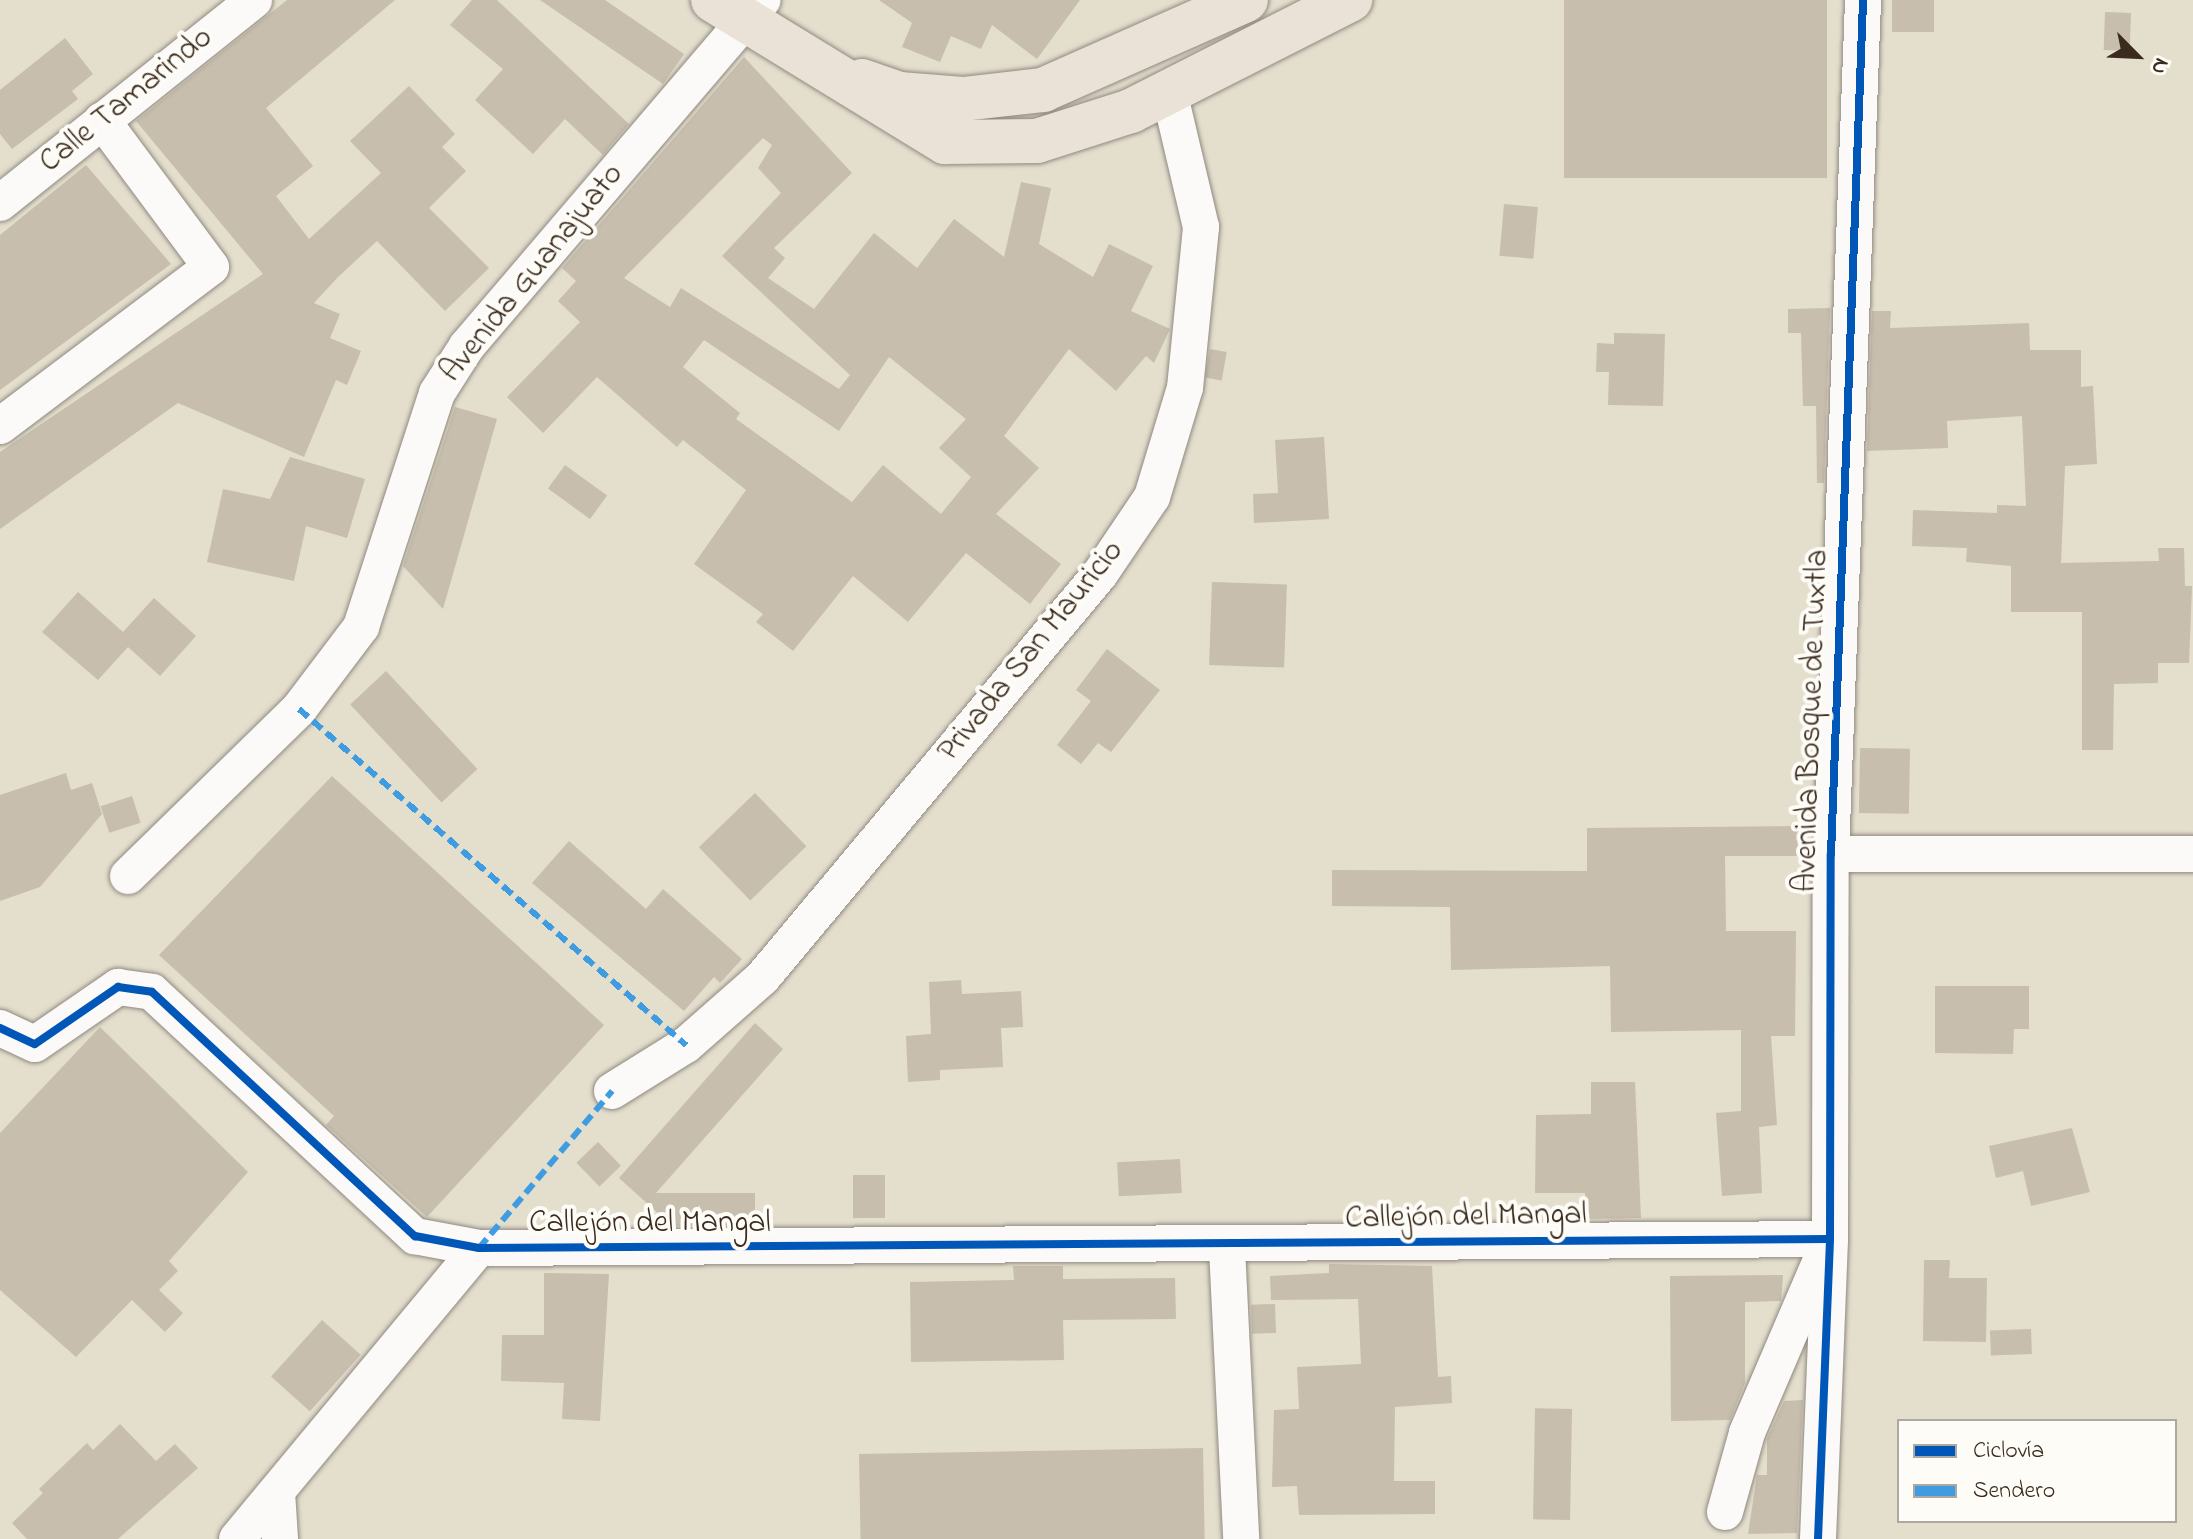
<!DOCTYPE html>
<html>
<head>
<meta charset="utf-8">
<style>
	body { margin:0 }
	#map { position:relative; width:2193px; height:1539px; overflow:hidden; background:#e4decd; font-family:"Indie Flower",sans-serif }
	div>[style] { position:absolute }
	.building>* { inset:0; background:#c7bead; transform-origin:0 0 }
	.roads { filter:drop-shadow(0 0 2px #908a80) drop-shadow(0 0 2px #908a80) }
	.minor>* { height:36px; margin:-18px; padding:0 18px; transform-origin:18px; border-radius:18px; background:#fbfaf8 }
	.major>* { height:44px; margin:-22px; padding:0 22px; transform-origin:22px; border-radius:22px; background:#eae2d6 }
	.quiet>* { height:6px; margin-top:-3px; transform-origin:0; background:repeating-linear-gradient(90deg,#3f9ce0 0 12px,transparent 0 18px) }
	.cycleway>* { height:8px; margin:-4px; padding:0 4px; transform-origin:4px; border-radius:4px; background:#0057b8 }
	span { translate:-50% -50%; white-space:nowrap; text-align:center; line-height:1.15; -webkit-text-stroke:8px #fdfcf7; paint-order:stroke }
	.street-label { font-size:32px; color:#3b2a1e }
	.legend { position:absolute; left:1897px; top:1419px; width:280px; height:104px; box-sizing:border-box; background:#fdfcf7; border:2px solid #afa8a0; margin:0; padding:10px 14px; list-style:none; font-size:24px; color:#3b2a1e }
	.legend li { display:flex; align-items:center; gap:16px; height:40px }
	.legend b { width:40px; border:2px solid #afa8a0 }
	.north { position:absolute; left:2097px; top:16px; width:80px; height:80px; -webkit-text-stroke:6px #fdfcf7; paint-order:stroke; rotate:114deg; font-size:22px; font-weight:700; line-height:32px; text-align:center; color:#3b2a1e }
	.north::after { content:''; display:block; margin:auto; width:28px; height:36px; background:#3b2a1e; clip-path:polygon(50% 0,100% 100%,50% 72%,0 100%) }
</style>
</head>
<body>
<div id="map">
	<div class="building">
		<i style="clip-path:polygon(287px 0,395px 0,266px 108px,313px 166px,276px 196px,309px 239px,381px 173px,350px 141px,409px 86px,455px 134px,442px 147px,466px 171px,429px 208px,489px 268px,445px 311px,377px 241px,338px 277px,314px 303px,340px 314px,330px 338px,361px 351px,347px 385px,336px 380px,304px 457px,178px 403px,0 529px,0 452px,263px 274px,136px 121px)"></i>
		<i style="clip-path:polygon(472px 0,497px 0,629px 124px,603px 155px,565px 119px,533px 154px,475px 100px,503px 69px,450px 25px)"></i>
		<i style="clip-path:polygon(540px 0,605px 0,684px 54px,663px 84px)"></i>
		<i style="clip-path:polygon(879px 0,1080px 0,1037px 59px,992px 25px,981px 49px,951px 36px,940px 62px,902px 47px,912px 23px)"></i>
		<i style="left:1564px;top:0;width:263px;height:178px"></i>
		<i style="left:1892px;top:0;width:42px;height:32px"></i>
		<i style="left:2105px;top:12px;width:26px;height:38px;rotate:2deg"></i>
		<i style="clip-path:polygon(65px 38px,93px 74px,72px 91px,78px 99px,12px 149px,0 134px,0 90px)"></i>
		<i style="clip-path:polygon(evenodd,744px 57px,852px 173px,774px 248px,785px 258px,768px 278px,814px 309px,874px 233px,917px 268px,954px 219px,1004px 257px,1021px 182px,1051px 188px,1039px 244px,1093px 277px,1109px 244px,1153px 266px,1131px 311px,1170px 329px,1154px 363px,1146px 356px,1116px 391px,1069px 349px,1004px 436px,1039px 468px,996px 514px,1061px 564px,1030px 604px,966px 553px,908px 622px,853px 576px,793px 651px,756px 622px,763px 614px,694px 564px,746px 490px,683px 440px,677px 447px,597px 377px,543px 433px,507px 397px,580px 322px,558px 301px,576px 281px,562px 268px,744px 57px,763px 138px,772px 145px,758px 168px,781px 193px,722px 256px,850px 375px,839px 389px,681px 288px,670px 307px,624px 278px,763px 138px,744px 57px,704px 340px,839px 431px,889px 357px,966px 419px,939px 448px,971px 477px,941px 514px,883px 465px,852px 502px,736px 419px,740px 413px,683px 367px,704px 340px)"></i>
		<i style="clip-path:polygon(86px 165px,171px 264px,0 390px,0 235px)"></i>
		<i style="left:1504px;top:204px;width:34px;height:52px;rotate:5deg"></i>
		<i style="clip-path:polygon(1830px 308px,1824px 483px,1817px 483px,1816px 406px,1803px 406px,1801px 333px,1788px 333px,1788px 309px)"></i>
		<i style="clip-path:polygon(1872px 311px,1891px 311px,1890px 328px,2029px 323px,2030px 350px,2081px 350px,2081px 387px,2093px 386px,2097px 464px,2065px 466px,2061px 563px,2159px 561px,2158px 548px,2184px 548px,2185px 586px,2192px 586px,2189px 663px,2158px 663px,2158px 683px,2114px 684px,2113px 750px,2082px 750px,2082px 612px,2011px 612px,2011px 566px,1966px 562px,1967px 548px,1912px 546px,1913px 510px,1997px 513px,1997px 505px,2026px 506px,2022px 416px,1947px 421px,1948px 448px,1867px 451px)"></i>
		<i style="clip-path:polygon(1614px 333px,1665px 334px,1663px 406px,1608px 405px,1609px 372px,1596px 372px,1597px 343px,1614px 344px)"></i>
		<i style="left:1210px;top:349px;width:17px;height:29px;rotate:10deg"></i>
		<i style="clip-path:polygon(455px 407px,497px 419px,443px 609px,403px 566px)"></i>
		<i style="clip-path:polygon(1324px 437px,1329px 519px,1254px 523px,1253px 494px,1278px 493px,1275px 440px)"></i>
		<i style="clip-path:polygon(290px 457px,365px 479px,347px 538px,306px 526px,294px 581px,207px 562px,223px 489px,270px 499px)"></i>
		<i style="left:565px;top:465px;width:52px;height:29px;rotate:36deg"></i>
		<i style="left:1212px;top:582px;width:75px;height:83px;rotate:2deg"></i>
		<i style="clip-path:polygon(78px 592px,123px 632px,154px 598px,196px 636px,160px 676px,128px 647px,98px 680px,42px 632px)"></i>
		<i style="clip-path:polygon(1107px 649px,1160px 690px,1111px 752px,1098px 743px,1081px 764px,1057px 745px,1091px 701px,1076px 690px)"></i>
		<i style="left:386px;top:671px;width:134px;height:49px;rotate:47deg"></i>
		<i style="left:1860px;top:748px;width:50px;height:65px;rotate:1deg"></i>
		<i style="clip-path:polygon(66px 773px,71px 790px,92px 783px,102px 814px,40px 887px,0 901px,0 795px)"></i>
		<i style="clip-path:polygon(332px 776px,604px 1025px,427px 1217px,326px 1125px,334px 1116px,159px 955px)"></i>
		<i style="left:755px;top:793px;width:74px;height:78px;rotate:46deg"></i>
		<i style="left:132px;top:796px;width:28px;height:33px;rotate:72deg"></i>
		<i style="clip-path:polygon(1799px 826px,1799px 856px,1725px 856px,1726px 931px,1796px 931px,1795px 1036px,1771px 1036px,1777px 1125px,1759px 1127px,1762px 1193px,1722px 1196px,1716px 1113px,1741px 1111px,1741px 1030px,1611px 1032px,1610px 966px,1451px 970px,1450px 907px,1332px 906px,1332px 870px,1587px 871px,1587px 828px)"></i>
		<i style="clip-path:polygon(569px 841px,646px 909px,663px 889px,742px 959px,720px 983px,714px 977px,684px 1011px,532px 883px)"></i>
		<i style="clip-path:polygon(961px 980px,962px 994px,1021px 991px,1023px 1027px,1001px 1028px,1003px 1067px,940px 1070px,940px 1080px,908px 1082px,906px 1036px,931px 1034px,929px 982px)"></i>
		<i style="clip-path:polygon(1935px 986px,2029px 986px,2029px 1029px,2014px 1029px,2013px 1054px,1935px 1053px)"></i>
		<i style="clip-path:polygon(755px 1023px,783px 1049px,656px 1193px,755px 1193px,755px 1225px,660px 1226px,660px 1215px,619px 1178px)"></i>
		<i style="clip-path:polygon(100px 1027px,248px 1172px,169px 1261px,178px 1271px,159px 1290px,183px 1313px,165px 1332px,132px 1300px,76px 1357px,0 1290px,0 1133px)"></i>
		<i style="clip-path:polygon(1591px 1082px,1635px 1082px,1641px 1218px,1585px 1219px,1585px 1193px,1535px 1193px,1536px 1115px,1591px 1114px)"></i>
		<i style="clip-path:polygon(2072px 1128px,2090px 1192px,2031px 1206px,2023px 1171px,1996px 1178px,1989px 1146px)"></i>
		<i style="left:598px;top:1142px;width:33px;height:30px;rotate:46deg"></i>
		<i style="left:1180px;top:1159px;width:34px;height:63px;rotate:87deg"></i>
		<i style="left:853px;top:1175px;width:32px;height:43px"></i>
		<i style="clip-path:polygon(1924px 1260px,1950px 1260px,1949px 1278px,1987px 1278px,1986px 1342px,1923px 1341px)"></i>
		<i style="clip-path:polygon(1329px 1264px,1432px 1266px,1438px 1377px,1451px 1376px,1452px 1403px,1395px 1407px,1394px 1481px,1435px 1481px,1435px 1514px,1299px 1515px,1297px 1486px,1272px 1487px,1274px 1410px,1299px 1409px,1297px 1367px,1361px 1364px,1358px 1299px,1271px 1300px,1270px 1276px,1329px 1273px)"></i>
		<i style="clip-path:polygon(1013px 1266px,1063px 1266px,1063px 1279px,1175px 1278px,1176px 1319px,1063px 1320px,1064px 1360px,911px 1362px,910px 1282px,1014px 1280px)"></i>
		<i style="clip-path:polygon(544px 1273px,609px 1274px,600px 1421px,562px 1419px,564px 1383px,501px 1381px,502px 1335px,544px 1335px)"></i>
		<i style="clip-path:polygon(1783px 1275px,1781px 1301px,1745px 1302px,1745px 1383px,1730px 1420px,1671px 1421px,1670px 1276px)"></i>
		<i style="left:1275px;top:1304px;width:29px;height:24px;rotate:88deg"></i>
		<i style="left:322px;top:1320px;width:52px;height:76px;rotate:42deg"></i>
		<i style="left:2031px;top:1329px;width:25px;height:41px;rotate:88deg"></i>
		<i style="clip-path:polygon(1803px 1400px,1797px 1533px,1748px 1534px,1757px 1475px,1767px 1475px,1767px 1439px,1784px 1401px)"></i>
		<i style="left:1572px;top:1409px;width:111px;height:37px;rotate:91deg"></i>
		<i style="clip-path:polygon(120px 1424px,156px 1461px,175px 1444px,198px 1468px,118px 1539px,27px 1539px,12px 1523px,43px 1493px,39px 1489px,87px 1443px,93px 1450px)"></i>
		<i style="left:1203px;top:1448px;width:91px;height:344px;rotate:89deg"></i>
	</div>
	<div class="roads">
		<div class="minor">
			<i style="left:0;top:203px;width:325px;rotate:-38.6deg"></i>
			<i style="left:0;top:426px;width:264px;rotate:-37deg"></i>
			<i style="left:211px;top:267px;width:183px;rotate:-126.6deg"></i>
			<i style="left:1831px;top:854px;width:362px"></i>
			<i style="left:128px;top:876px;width:239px;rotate:-44.3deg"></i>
			<i style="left:299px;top:709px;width:103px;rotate:-52.9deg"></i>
			<i style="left:361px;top:627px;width:246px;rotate:-72deg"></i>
			<i style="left:437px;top:393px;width:56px;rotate:-57.4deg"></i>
			<i style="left:467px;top:346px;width:455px;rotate:-49.5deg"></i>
			<i style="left:0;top:1028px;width:38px;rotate:25deg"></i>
			<i style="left:35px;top:1044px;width:101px;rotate:-34.5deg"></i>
			<i style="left:118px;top:987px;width:34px;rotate:8deg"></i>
			<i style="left:152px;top:992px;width:359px;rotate:42.9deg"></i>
			<i style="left:415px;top:1236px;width:65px;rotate:10.6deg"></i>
			<i style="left:479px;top:1248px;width:1351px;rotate:-0.38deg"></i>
			<i style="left:1830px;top:1239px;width:211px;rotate:113.2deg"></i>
			<i style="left:1747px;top:1433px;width:82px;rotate:105.6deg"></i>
			<i style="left:612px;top:1091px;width:87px;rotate:-31.9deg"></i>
			<i style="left:686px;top:1045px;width:103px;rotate:-41.4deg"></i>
			<i style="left:763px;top:977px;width:525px;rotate:-50.1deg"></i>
			<i style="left:1100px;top:574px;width:93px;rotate:-56deg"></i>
			<i style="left:1152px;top:497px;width:114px;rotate:-73.2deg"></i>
			<i style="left:1185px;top:388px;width:162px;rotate:-84.3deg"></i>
			<i style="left:1201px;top:227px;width:139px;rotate:-103.3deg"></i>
			<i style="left:1227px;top:1248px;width:291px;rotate:87.2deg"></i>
			<i style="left:277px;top:1492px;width:47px;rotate:86.3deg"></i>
			<i style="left:237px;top:1539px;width:378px;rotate:-50.3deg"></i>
			<i style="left:1818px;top:1539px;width:300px;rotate:-87.7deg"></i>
			<i style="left:1830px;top:1239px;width:385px;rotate:-89.9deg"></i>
			<i style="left:1831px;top:854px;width:855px;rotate:-87.85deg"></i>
		</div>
		<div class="major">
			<i style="left:713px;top:0;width:272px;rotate:31.5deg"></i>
			<i style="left:945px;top:142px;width:92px;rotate:-0.6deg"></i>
			<i style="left:1037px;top:141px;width:99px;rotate:-17.7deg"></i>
			<i style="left:1131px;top:111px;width:246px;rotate:-26.9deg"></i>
			<i style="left:862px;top:81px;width:39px;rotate:19deg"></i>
			<i style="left:899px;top:94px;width:64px;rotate:4.5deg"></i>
			<i style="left:963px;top:99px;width:81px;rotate:-6.4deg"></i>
			<i style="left:1043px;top:90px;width:222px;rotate:-23.9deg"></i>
		</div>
	</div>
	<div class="quiet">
		<i style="left:299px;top:709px;width:513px;rotate:40.97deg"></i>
		<i style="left:479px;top:1248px;width:206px;rotate:-49.7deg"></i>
	</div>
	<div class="cycleway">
		<i style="left:0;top:1028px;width:38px;rotate:25deg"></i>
		<i style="left:35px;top:1044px;width:101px;rotate:-34.5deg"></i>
		<i style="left:118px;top:987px;width:34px;rotate:8deg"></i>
		<i style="left:152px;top:992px;width:359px;rotate:42.9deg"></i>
		<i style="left:415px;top:1236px;width:65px;rotate:10.6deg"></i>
		<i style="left:479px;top:1248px;width:1351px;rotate:-0.38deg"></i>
		<i style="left:1818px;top:1539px;width:300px;rotate:-87.7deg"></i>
		<i style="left:1830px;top:1239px;width:385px;rotate:-89.9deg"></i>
		<i style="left:1831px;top:854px;width:855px;rotate:-87.85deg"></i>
	</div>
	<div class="street-label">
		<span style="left:127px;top:101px;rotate:-39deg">Calle Tamarindo</span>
		<span style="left:533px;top:274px;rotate:-51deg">Avenida Guanajuato</span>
		<span style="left:1032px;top:652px;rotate:-51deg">Privada San Mauricio</span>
		<span style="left:1813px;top:721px;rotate:-88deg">Avenida Bosque de Tuxtla</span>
		<span style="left:1466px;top:1218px;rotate:-1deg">Callejón del Mangal</span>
		<span style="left:650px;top:1224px">Callejón del Mangal</span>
	</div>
	<ul class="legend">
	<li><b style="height:10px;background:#0057b8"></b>Ciclovía</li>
	<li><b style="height:10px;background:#3f9ce0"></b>Sendero</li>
	</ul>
	<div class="north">N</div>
</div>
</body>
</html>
